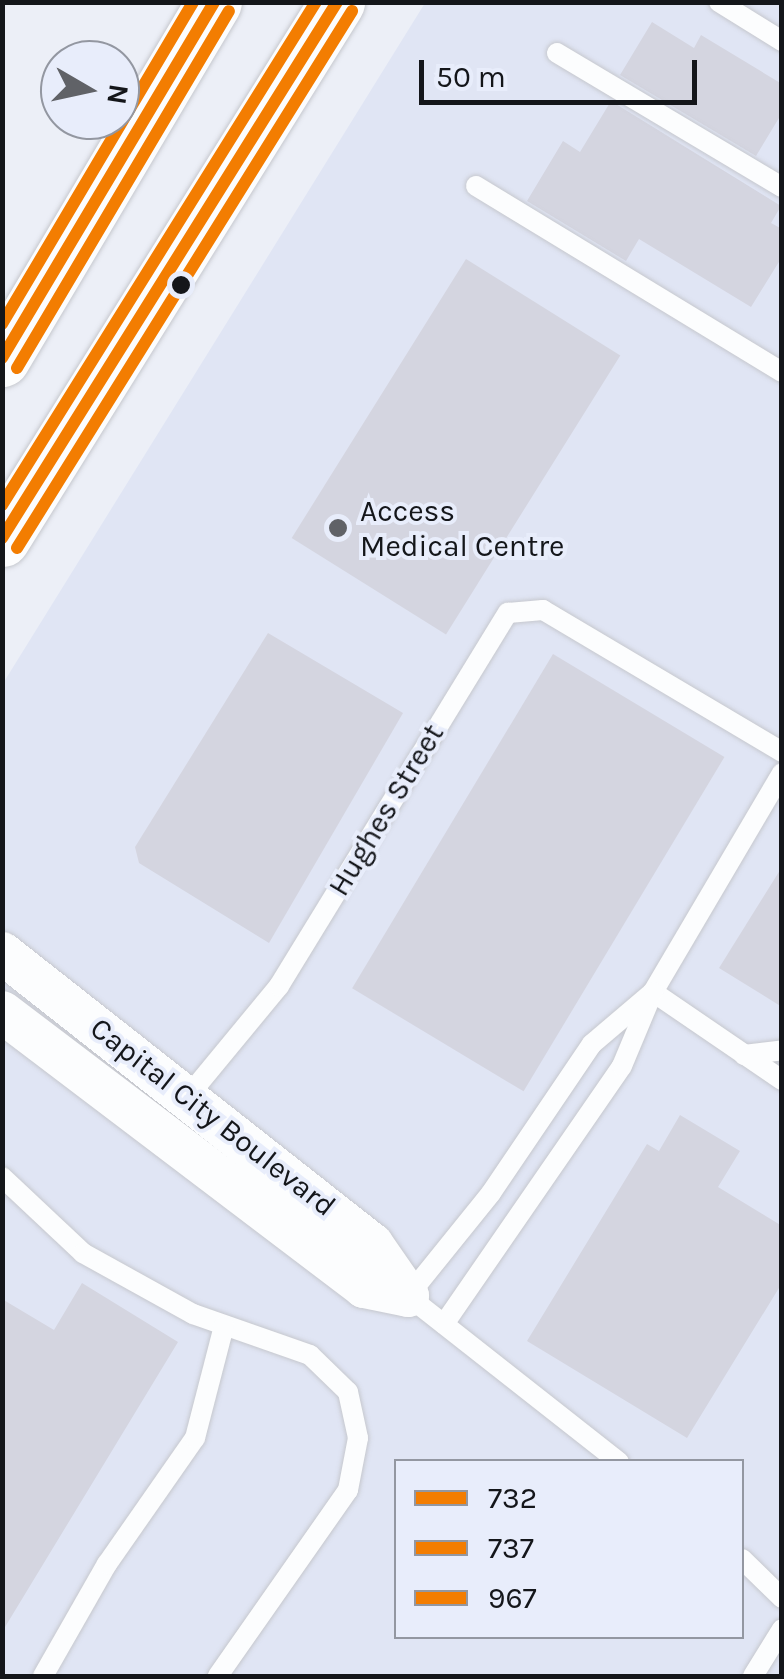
<!DOCTYPE html>
<html>
<head>
<meta charset="utf-8">
<style>
	body { margin:0 }
	#map { position:relative; width:784px; height:1679px; overflow:hidden; background:#eceff7; font-family:Karla,sans-serif }
	div>[style] { position:absolute }
	.built>* { inset:0; background:#e0e5f4 }
	.building>* { inset:0; background:#d4d5e0; transform-origin:0 0 }
	.roads { filter:drop-shadow(0 0 2px #c6c8ce) drop-shadow(0 0 2px #c6c8ce) }
	.lane>* { height:20px; margin:-10px; padding:0 10px; transform-origin:10px; border-radius:10px; background:#fcfdfe }
	.street>* { height:42px; margin:-21px; padding:0 21px; transform-origin:21px; border-radius:21px; background:#fcfdfe }
	.highway>* { height:55px; margin:-27.5px; padding:0 27.5px; transform-origin:27.5px; border-radius:27.5px; background:#fcfdfe }
	.bus-1>* { height:12px; margin:-6px; padding:0 6px; transform-origin:6px; border-radius:6px; background:#f37d01 }
	.bus-2>* { height:12px; margin:-6px; padding:0 6px; transform-origin:6px; border-radius:6px; background:#f37d01 }
	.bus-3>* { height:12px; margin:-6px; padding:0 6px; transform-origin:6px; border-radius:6px; background:#f37d01 }
	.dots>* { width:28px; height:28px; translate:-50% -50%; box-sizing:border-box; border:5px solid #e8edfb; border-radius:50% }
	span { translate:-50% -50%; white-space:nowrap; text-align:center; line-height:1.15; -webkit-text-stroke:8px #e8edfb; paint-order:stroke }
	.poi-label { font-size:30px; color:#14161a }
	.left { translate:0 -50%; text-align:left }
	.street-label { font-size:30px; color:#14161a }
	.frame { position:absolute; inset:0; border:5px solid #14161a; pointer-events:none }
	.legend { position:absolute; left:394px; top:1459px; width:350px; height:180px; box-sizing:border-box; background:#e8edfb; border:2px solid #9397a1; margin:0; padding:12px 18px; list-style:none; font-size:30px; color:#14161a }
	.legend li { display:flex; align-items:center; gap:20px; height:50px }
	.legend b { width:50px; border:2px solid #9397a1 }
	.north { position:absolute; left:40px; top:40px; width:100px; height:100px; box-sizing:border-box; background:#e8edfb; border:2px solid #9397a1; border-radius:50%; rotate:99deg; font-size:28px; font-weight:700; line-height:40px; text-align:center; color:#14161a }
	.north::after { content:''; display:block; margin:auto; width:35px; height:45px; background:#606267; clip-path:polygon(50% 0,100% 100%,50% 72%,0 100%) }
	.scale { position:absolute; left:419px; top:60px; width:278px; height:45px; box-sizing:border-box; border:5px solid #14161a; border-top:0; padding-left:12px; font-size:30px; line-height:35px; white-space:nowrap; color:#14161a; -webkit-text-stroke:8px #e8edfb; paint-order:stroke }
</style>
</head>
<body>
<div id="map">
	<div class="built">
		<i style="clip-path:polygon(evenodd,425px 3px,781px 3px,781px 1676px,3px 1676px,2px 685px,425px 3px,397px 1462px,742px 1462px,742px 1636px,397px 1636px,397px 1462px)"></i>
	</div>
	<div class="building">
		<i style="clip-path:polygon(652px 22px,694px 48px,701px 35px,782px 84px,782px 113px,756px 156px,620px 75px)"></i>
		<i style="clip-path:polygon(611px 101px,781px 206px,771px 223px,782px 229px,782px 257px,751px 307px,639px 239px,626px 261px,527px 201px,563px 141px,580px 152px)"></i>
		<i style="left:466px;top:259px;width:182px;height:329px;rotate:32deg"></i>
		<i style="clip-path:polygon(268px 633px,403px 713px,269px 943px,139px 863px,135px 847px)"></i>
		<i style="left:553px;top:654px;width:200px;height:390px;rotate:31deg"></i>
		<i style="clip-path:polygon(782px 867px,782px 1007px,719px 968px)"></i>
		<i style="clip-path:polygon(680px 1115px,740px 1151px,718px 1187px,782px 1226px,782px 1283px,687px 1438px,527px 1341px,647px 1144px,659px 1151px)"></i>
		<i style="clip-path:polygon(82px 1283px,178px 1342px,2px 1632px,2px 1299px,54px 1330px)"></i>
	</div>
	<div class="roads">
		<div class="lane">
			<i style="left:719px;top:2px;width:74px;rotate:31.8deg"></i>
			<i style="left:557px;top:53px;width:262px;rotate:30.8deg"></i>
			<i style="left:476px;top:186px;width:358px;rotate:31.3deg"></i>
			<i style="left:653px;top:992px;width:156px;rotate:34.3deg"></i>
			<i style="left:744px;top:1055px;width:38px;rotate:-7deg"></i>
			<i style="left:185px;top:1100px;width:148px;rotate:-50.5deg"></i>
			<i style="left:279px;top:986px;width:438px;rotate:-58.5deg"></i>
			<i style="left:508px;top:613px;width:35px;rotate:-5deg"></i>
			<i style="left:543px;top:610px;width:278px;rotate:30.7deg"></i>
			<i style="left:2px;top:1177px;width:111px;rotate:43.2deg"></i>
			<i style="left:83px;top:1253px;width:126px;rotate:29deg"></i>
			<i style="left:193px;top:1314px;width:124px;rotate:19.3deg"></i>
			<i style="left:310px;top:1355px;width:53px;rotate:44.2deg"></i>
			<i style="left:348px;top:1392px;width:47px;rotate:77.7deg"></i>
			<i style="left:358px;top:1438px;width:53px;rotate:100.9deg"></i>
			<i style="left:348px;top:1490px;width:227px;rotate:125deg"></i>
			<i style="left:444px;top:1324px;width:313px;rotate:-55.4deg"></i>
			<i style="left:622px;top:1066px;width:80px;rotate:-67.3deg"></i>
			<i style="left:653px;top:992px;width:254px;rotate:-59.5deg"></i>
			<i style="left:619px;top:1462px;width:268px;rotate:-141.8deg"></i>
			<i style="left:408px;top:1296px;width:132px;rotate:-51.1deg"></i>
			<i style="left:491px;top:1193px;width:180px;rotate:-55.9deg"></i>
			<i style="left:592px;top:1044px;width:80px;rotate:-40.4deg"></i>
			<i style="left:742px;top:1559px;width:56px;rotate:44.3deg"></i>
			<i style="left:43px;top:1676px;width:129px;rotate:-60.3deg"></i>
			<i style="left:107px;top:1564px;width:154px;rotate:-55.1deg"></i>
			<i style="left:195px;top:1438px;width:116px;rotate:-75.5deg"></i>
			<i style="left:753px;top:1676px;width:55px;rotate:-58.3deg"></i>
		</div>
		<div class="street">
			<i style="left:2px;top:953px;width:471px;rotate:38.2deg"></i>
			<i style="left:372px;top:1244px;width:63px;rotate:55.3deg"></i>
			<i style="left:2px;top:1012px;width:455px;rotate:37.2deg"></i>
			<i style="left:364px;top:1287px;width:45px;rotate:11.6deg"></i>
		</div>
		<div class="highway">
			<i style="left:2px;top:359px;width:415px;rotate:-59.3deg"></i>
			<i style="left:2px;top:539px;width:633px;rotate:-58.04deg"></i>
		</div>
	</div>
	<div class="bus-1">
		<i style="left:2px;top:358px;width:414px;rotate:-59.2deg"></i>
		<i style="left:2px;top:538px;width:632px;rotate:-57.99deg"></i>
	</div>
	<div class="bus-2">
		<i style="left:17px;top:368px;width:415px;rotate:-59.3deg"></i>
		<i style="left:17px;top:548px;width:633px;rotate:-58.04deg"></i>
	</div>
	<div class="bus-3">
		<i style="left:2px;top:324px;width:374px;rotate:-59.3deg"></i>
		<i style="left:2px;top:505px;width:593px;rotate:-58.03deg"></i>
	</div>
	<div class="dots">
		<i style="left:181px;top:285px;background:#14161a"></i>
		<i style="left:338px;top:528px;background:#606267"></i>
	</div>
	<div class="poi-label">
		<span class="left" style="left:360px;top:528px">Access<br>Medical Centre</span>
	</div>
	<div class="street-label">
		<span style="left:386px;top:810px;rotate:-59deg">Hughes Street</span>
		<span style="left:213px;top:1117px;rotate:38deg">Capital City Boulevard</span>
	</div>
	<div class="frame"></div>
	<ul class="legend">
	<li><b style="height:12px;background:#f37d01"></b>732</li>
	<li><b style="height:12px;background:#f37d01"></b>737</li>
	<li><b style="height:12px;background:#f37d01"></b>967</li>
	</ul>
	<div class="north">N</div>
	<div class="scale">50 m</div>
</div>
</body>
</html>
